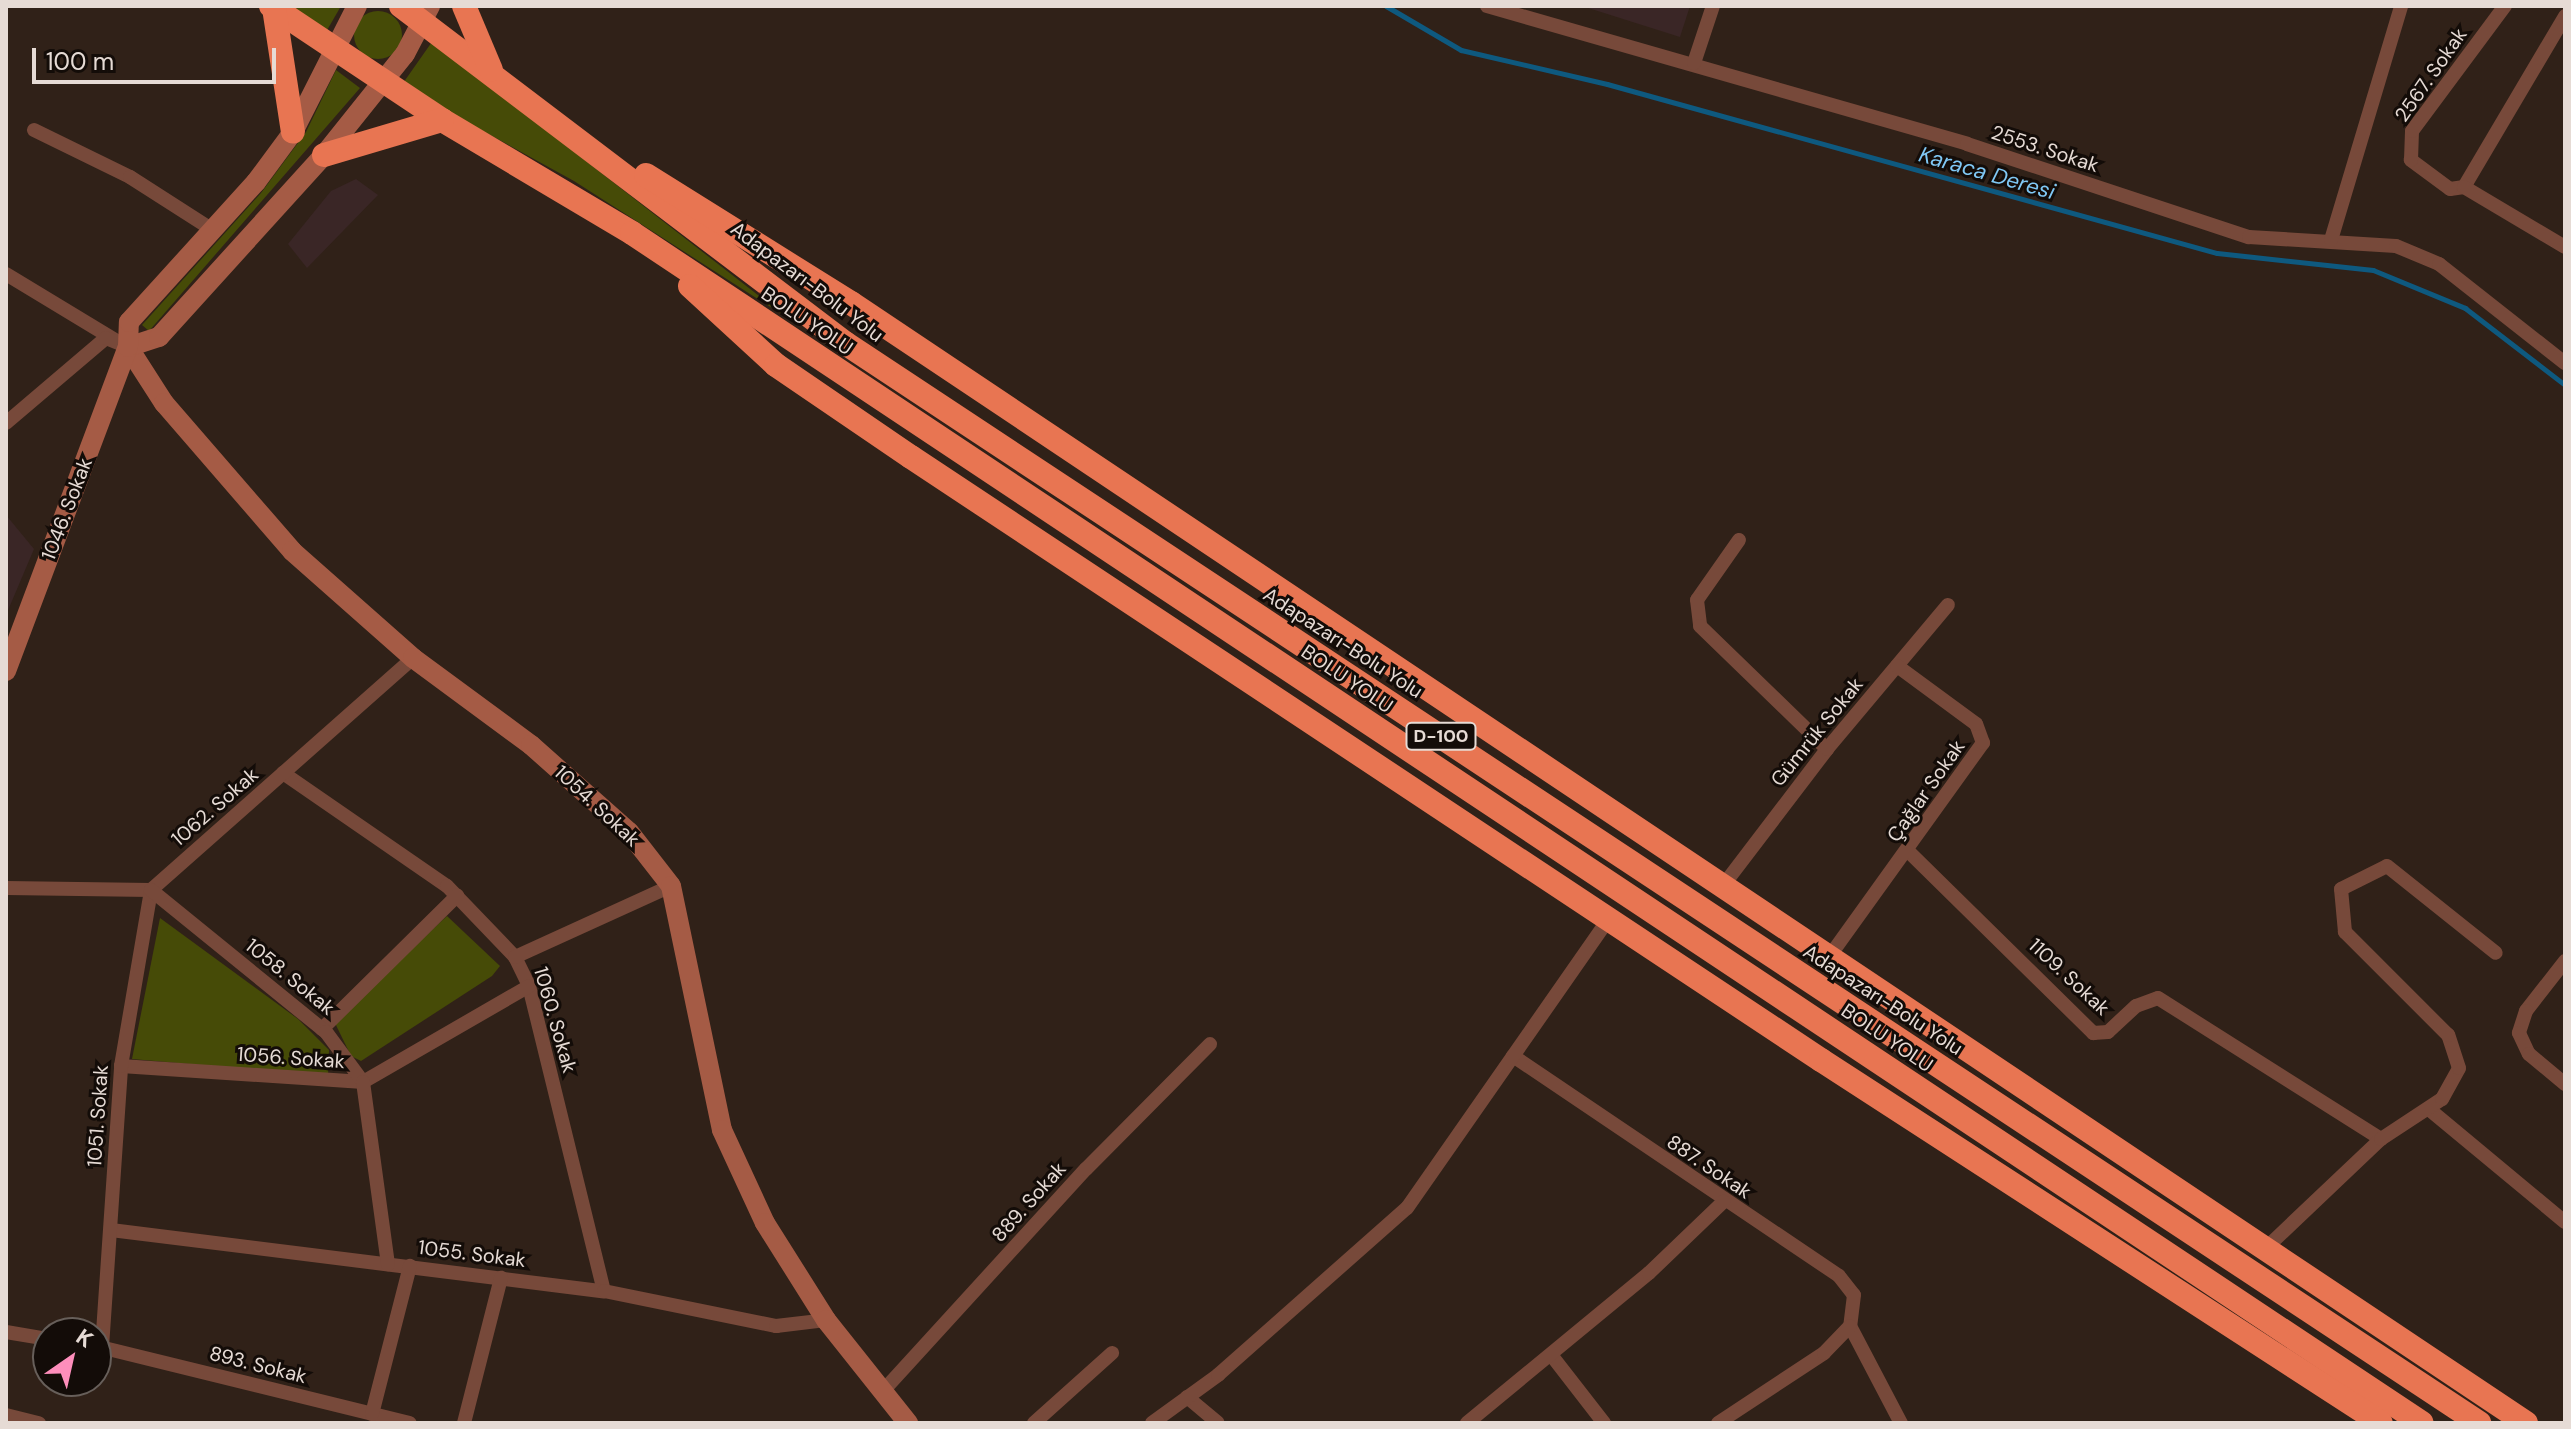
<!DOCTYPE html>
<html>
<head>
<meta charset="utf-8">
<style>
	body { margin:0 }
	#map { position:relative; width:2571px; height:1429px; overflow:hidden; background:#302118; font-family:"DM Sans",sans-serif }
	div>[style] { position:absolute }
	.commercial>* { inset:0; background:#3a2626 }
	.green>* { inset:0; background:#464b07 }
	.round { border-radius:50% }
	.stream>* { height:5px; margin:-2.5px; padding:0 2.5px; transform-origin:2.5px; border-radius:2.5px; background:#0e597f }
	.street>* { height:14px; margin:-7px; padding:0 7px; transform-origin:7px; border-radius:7px; background:#77493a }
	.secondary>* { height:20px; margin:-10px; padding:0 10px; transform-origin:10px; border-radius:10px; background:#a55b45 }
	.highway>* { height:24px; margin:-12px; padding:0 12px; transform-origin:12px; border-radius:12px; background:#e87552 }
	span { translate:-50% -50%; white-space:nowrap; text-align:center; line-height:1.15; -webkit-text-stroke:6px #130c08; paint-order:stroke }
	.shield-label span { padding:2px 6px; background:#130c08; border:2px solid; border-radius:6px; -webkit-text-stroke-width:0 }
	.shield-label { font-size:18px; color:#e6dbd5; font-weight:700 }
	.street-label { font-size:20px; color:#e6dbd5 }
	.water-label { font-size:22px; color:#80c8f5; font-style:italic }
	.frame { position:absolute; inset:0; border:8px solid #e6dbd5; pointer-events:none }
	.north { position:absolute; left:32px; top:1317px; width:80px; height:80px; box-sizing:border-box; background:#130c08; border:2px solid #675f5a; border-radius:50%; rotate:34deg; font-size:22px; font-weight:700; line-height:32px; text-align:center; color:#e6dbd5 }
	.north::after { content:''; display:block; margin:auto; width:28px; height:36px; background:#fe8ebb; clip-path:polygon(50% 0,100% 100%,50% 72%,0 100%) }
	.scale { position:absolute; left:32px; top:48px; width:244px; height:36px; box-sizing:border-box; border:4px solid #e6dbd5; border-top:0; padding-left:10px; font-size:24px; line-height:28px; white-space:nowrap; color:#e6dbd5; -webkit-text-stroke:6px #130c08; paint-order:stroke }
</style>
</head>
<body>
<div id="map">
	<div class="commercial">
		<i style="clip-path:polygon(1582px 6px,1690px 6px,1680px 37px)"></i>
		<i style="clip-path:polygon(356px 179px,378px 195px,307px 268px,288px 244px,331px 191px)"></i>
		<i style="clip-path:polygon(6px 515px,34px 549px,6px 615px)"></i>
	</div>
	<div class="green">
		<i style="clip-path:polygon(288px 6px,341px 6px,326px 32px)"></i>
		<i class="round" style="left:354px;top:11px;width:48px;height:48px"></i>
		<i style="clip-path:polygon(434px 39px,514px 105px,786px 317px,574px 181px,401px 86px)"></i>
		<i style="clip-path:polygon(336px 70px,360px 88px,149px 331px,142px 325px,261px 193px,306px 132px)"></i>
		<i style="clip-path:polygon(447px 916px,500px 966px,492px 976px,361px 1061px,351px 1056px,334px 1021px)"></i>
		<i style="clip-path:polygon(160px 918px,298px 1019px,329px 1050px,328px 1076px,132px 1059px)"></i>
	</div>
	<div class="stream">
		<i style="left:1386px;top:6px;width:87px;rotate:30.4deg"></i>
		<i style="left:1461px;top:50px;width:150px;rotate:13.1deg"></i>
		<i style="left:1607px;top:84px;width:633px;rotate:15.49deg"></i>
		<i style="left:2217px;top:253px;width:157px;rotate:6.2deg"></i>
		<i style="left:2373px;top:270px;width:100px;rotate:22.4deg"></i>
		<i style="left:2465px;top:308px;width:126px;rotate:37.6deg"></i>
	</div>
	<div class="street">
		<i style="left:1487px;top:6px;width:499px;rotate:16deg"></i>
		<i style="left:1967px;top:144px;width:297px;rotate:18.3deg"></i>
		<i style="left:2249px;top:237px;width:147px;rotate:3.5deg"></i>
		<i style="left:2396px;top:246px;width:47px;rotate:22.7deg"></i>
		<i style="left:2439px;top:264px;width:160px;rotate:38.2deg"></i>
		<i style="left:1694px;top:63px;width:60px;rotate:-71.6deg"></i>
		<i style="left:34px;top:130px;width:107px;rotate:26.1deg"></i>
		<i style="left:130px;top:177px;width:98px;rotate:32.6deg"></i>
		<i style="left:2464px;top:187px;width:14px;rotate:172deg"></i>
		<i style="left:2450px;top:189px;width:49px;rotate:-143.4deg"></i>
		<i style="left:2411px;top:160px;width:29px;rotate:-88deg"></i>
		<i style="left:2412px;top:131px;width:156px;rotate:-53.4deg"></i>
		<i style="left:2464px;top:187px;width:199px;rotate:-59.4deg"></i>
		<i style="left:2464px;top:187px;width:117px;rotate:30.7deg"></i>
		<i style="left:2331px;top:240px;width:244px;rotate:-73.3deg"></i>
		<i style="left:6px;top:274px;width:127px;rotate:31.2deg"></i>
		<i style="left:6px;top:423px;width:131px;rotate:-40.4deg"></i>
		<i style="left:106px;top:338px;width:24px;rotate:22deg"></i>
		<i style="left:1739px;top:540px;width:73px;rotate:125deg"></i>
		<i style="left:1697px;top:600px;width:26px;rotate:83deg"></i>
		<i style="left:1700px;top:626px;width:177px;rotate:44.1deg"></i>
		<i style="left:283px;top:773px;width:199px;rotate:34.6deg"></i>
		<i style="left:447px;top:886px;width:98px;rotate:46.2deg"></i>
		<i style="left:515px;top:957px;width:32px;rotate:64deg"></i>
		<i style="left:529px;top:986px;width:314px;rotate:76.2deg"></i>
		<i style="left:1908px;top:851px;width:260px;rotate:44.5deg"></i>
		<i style="left:2093px;top:1033px;width:15px;rotate:-4deg"></i>
		<i style="left:2108px;top:1032px;width:38px;rotate:-43deg"></i>
		<i style="left:2136px;top:1006px;width:23px;rotate:-20deg"></i>
		<i style="left:2158px;top:998px;width:264px;rotate:32.3deg"></i>
		<i style="left:1722px;top:887px;width:173px;rotate:-52.7deg"></i>
		<i style="left:1827px;top:749px;width:188px;rotate:-50deg"></i>
		<i style="left:6px;top:888px;width:145px;rotate:0.8deg"></i>
		<i style="left:151px;top:890px;width:350px;rotate:-41.5deg"></i>
		<i style="left:515px;top:957px;width:171px;rotate:-24.5deg"></i>
		<i style="left:1829px;top:957px;width:264px;rotate:-54.3deg"></i>
		<i style="left:1983px;top:743px;width:20px;rotate:-110deg"></i>
		<i style="left:1976px;top:724px;width:98px;rotate:-143.7deg"></i>
		<i style="left:2565px;top:961px;width:63px;rotate:128deg"></i>
		<i style="left:2526px;top:1011px;width:23px;rotate:108deg"></i>
		<i style="left:2519px;top:1033px;width:23px;rotate:65deg"></i>
		<i style="left:2529px;top:1054px;width:47px;rotate:39.8deg"></i>
		<i style="left:322px;top:1029px;width:190px;rotate:-44.6deg"></i>
		<i style="left:1513px;top:1056px;width:393px;rotate:34deg"></i>
		<i style="left:1839px;top:1276px;width:24px;rotate:52deg"></i>
		<i style="left:1854px;top:1295px;width:31px;rotate:97deg"></i>
		<i style="left:121px;top:1066px;width:243px;rotate:3.8deg"></i>
		<i style="left:363px;top:1082px;width:192px;rotate:-30deg"></i>
		<i style="left:2430px;top:1110px;width:175px;rotate:39.7deg"></i>
		<i style="left:111px;top:1230px;width:497px;rotate:7.1deg"></i>
		<i style="left:604px;top:1291px;width:176px;rotate:11.5deg"></i>
		<i style="left:776px;top:1326px;width:50px;rotate:-6.8deg"></i>
		<i style="left:2266px;top:1248px;width:158px;rotate:-43.5deg"></i>
		<i style="left:2381px;top:1139px;width:73px;rotate:-33.3deg"></i>
		<i style="left:2442px;top:1099px;width:35px;rotate:-61deg"></i>
		<i style="left:2459px;top:1068px;width:35px;rotate:-108deg"></i>
		<i style="left:2448px;top:1035px;width:146px;rotate:-135deg"></i>
		<i style="left:2345px;top:932px;width:43px;rotate:-95.3deg"></i>
		<i style="left:2341px;top:889px;width:51px;rotate:-26.6deg"></i>
		<i style="left:2387px;top:866px;width:139px;rotate:38.6deg"></i>
		<i style="left:1850px;top:1326px;width:110px;rotate:62.3deg"></i>
		<i style="left:6px;top:1332px;width:43px;rotate:9.5deg"></i>
		<i style="left:96px;top:1346px;width:323px;rotate:13.8deg"></i>
		<i style="left:102px;top:1347px;width:282px;rotate:-86.1deg"></i>
		<i style="left:121px;top:1066px;width:179px;rotate:-80.3deg"></i>
		<i style="left:151px;top:890px;width:225px;rotate:39.1deg"></i>
		<i style="left:326px;top:1032px;width:62px;rotate:53.5deg"></i>
		<i style="left:363px;top:1082px;width:184px;rotate:82.2deg"></i>
		<i style="left:1552px;top:1356px;width:85px;rotate:52.2deg"></i>
		<i style="left:883px;top:1391px;width:301px;rotate:-47.6deg"></i>
		<i style="left:1086px;top:1169px;width:176px;rotate:-45.2deg"></i>
		<i style="left:1187px;top:1397px;width:40px;rotate:40deg"></i>
		<i style="left:372px;top:1414px;width:153px;rotate:-75.6deg"></i>
		<i style="left:6px;top:1415px;width:34px;rotate:14deg"></i>
		<i style="left:464px;top:1423px;width:150px;rotate:-75.7deg"></i>
		<i style="left:1034px;top:1423px;width:105px;rotate:-41.9deg"></i>
		<i style="left:1152px;top:1423px;width:82px;rotate:-36deg"></i>
		<i style="left:1218px;top:1375px;width:252px;rotate:-41.5deg"></i>
		<i style="left:1407px;top:1208px;width:356px;rotate:-55.1deg"></i>
		<i style="left:1467px;top:1423px;width:236px;rotate:-39.5deg"></i>
		<i style="left:1649px;top:1273px;width:103px;rotate:-43.8deg"></i>
		<i style="left:1718px;top:1423px;width:127px;rotate:-33.4deg"></i>
		<i style="left:1824px;top:1353px;width:37px;rotate:-46deg"></i>
	</div>
	<div class="secondary">
		<i style="left:128px;top:347px;width:67px;rotate:57.3deg"></i>
		<i style="left:164px;top:403px;width:196px;rotate:49.1deg"></i>
		<i style="left:292px;top:551px;width:162px;rotate:41.5deg"></i>
		<i style="left:413px;top:658px;width:147px;rotate:36.4deg"></i>
		<i style="left:531px;top:745px;width:131px;rotate:41.6deg"></i>
		<i style="left:629px;top:832px;width:68px;rotate:52.1deg"></i>
		<i style="left:671px;top:886px;width:249px;rotate:78.2deg"></i>
		<i style="left:722px;top:1130px;width:102px;rotate:65.2deg"></i>
		<i style="left:765px;top:1223px;width:115px;rotate:57.8deg"></i>
		<i style="left:826px;top:1320px;width:132px;rotate:51.5deg"></i>
		<i style="left:128px;top:347px;width:33px;rotate:-18deg"></i>
		<i style="left:159px;top:337px;width:246px;rotate:-47.8deg"></i>
		<i style="left:324px;top:155px;width:129px;rotate:-51.3deg"></i>
		<i style="left:405px;top:54px;width:54px;rotate:-62.5deg"></i>
		<i style="left:6px;top:671px;width:346px;rotate:-69.4deg"></i>
		<i style="left:128px;top:347px;width:25px;rotate:-88deg"></i>
		<i style="left:129px;top:322px;width:189px;rotate:-47.8deg"></i>
		<i style="left:256px;top:182px;width:62px;rotate:-53.5deg"></i>
		<i style="left:293px;top:132px;width:141px;rotate:-63.1deg"></i>
	</div>
	<div class="highway">
		<i style="left:271px;top:6px;width:206px;rotate:33.7deg"></i>
		<i style="left:442px;top:120px;width:221px;rotate:30.7deg"></i>
		<i style="left:632px;top:233px;width:2149px;rotate:33.62deg"></i>
		<i style="left:401px;top:6px;width:557px;rotate:37.2deg"></i>
		<i style="left:845px;top:343px;width:1959px;rotate:33.46deg"></i>
		<i style="left:464px;top:6px;width:69px;rotate:67.1deg"></i>
		<i style="left:274px;top:8px;width:125px;rotate:81.3deg"></i>
		<i style="left:324px;top:155px;width:123px;rotate:-16.5deg"></i>
		<i style="left:646px;top:175px;width:242px;rotate:32deg"></i>
		<i style="left:851px;top:303px;width:2015px;rotate:33.77deg"></i>
		<i style="left:690px;top:286px;width:117px;rotate:42.6deg"></i>
		<i style="left:776px;top:365px;width:163px;rotate:34.3deg"></i>
		<i style="left:911px;top:457px;width:1092px;rotate:33.53deg"></i>
		<i style="left:1821px;top:1060px;width:667px;rotate:32.95deg"></i>
	</div>
	<div class="shield-label">
		<span style="left:1441px;top:736px">D-100</span>
	</div>
	<div class="street-label">
		<span style="left:2431px;top:75px;rotate:-55deg">2567. Sokak</span>
		<span style="left:2045px;top:149px;rotate:18deg">2553. Sokak</span>
		<span style="left:807px;top:282px;rotate:37deg">Adapazarı-Bolu Yolu</span>
		<span style="left:807px;top:321px;rotate:34deg">BOLU YOLU</span>
		<span style="left:67px;top:509px;rotate:-69deg">1046. Sokak</span>
		<span style="left:1343px;top:643px;rotate:33deg">Adapazarı-Bolu Yolu</span>
		<span style="left:1347px;top:679px;rotate:34deg">BOLU YOLU</span>
		<span style="left:1817px;top:732px;rotate:-51deg">Gümrük Sokak</span>
		<span style="left:1926px;top:791px;rotate:-55deg">Çağlar Sokak</span>
		<span style="left:597px;top:806px;rotate:43deg">1054. Sokak</span>
		<span style="left:215px;top:807px;rotate:-41deg">1062. Sokak</span>
		<span style="left:290px;top:977px;rotate:39deg">1058. Sokak</span>
		<span style="left:2069px;top:977px;rotate:43deg">1109. Sokak</span>
		<span style="left:1883px;top:1000px;rotate:33deg">Adapazarı-Bolu Yolu</span>
		<span style="left:555px;top:1020px;rotate:74deg">1060. Sokak</span>
		<span style="left:1887px;top:1038px;rotate:34deg">BOLU YOLU</span>
		<span style="left:291px;top:1058px;rotate:4deg">1056. Sokak</span>
		<span style="left:98px;top:1116px;rotate:-86deg">1051. Sokak</span>
		<span style="left:1709px;top:1167px;rotate:34deg">887. Sokak</span>
		<span style="left:1029px;top:1202px;rotate:-48deg">889. Sokak</span>
		<span style="left:472px;top:1254px;rotate:7deg">1055. Sokak</span>
		<span style="left:258px;top:1365px;rotate:14deg">893. Sokak</span>
	</div>
	<div class="water-label">
		<span style="left:1987px;top:173px;rotate:16deg">Karaca Deresi</span>
	</div>
	<div class="frame"></div>
	<div class="north">K</div>
	<div class="scale">100 m</div>
</div>
</body>
</html>
